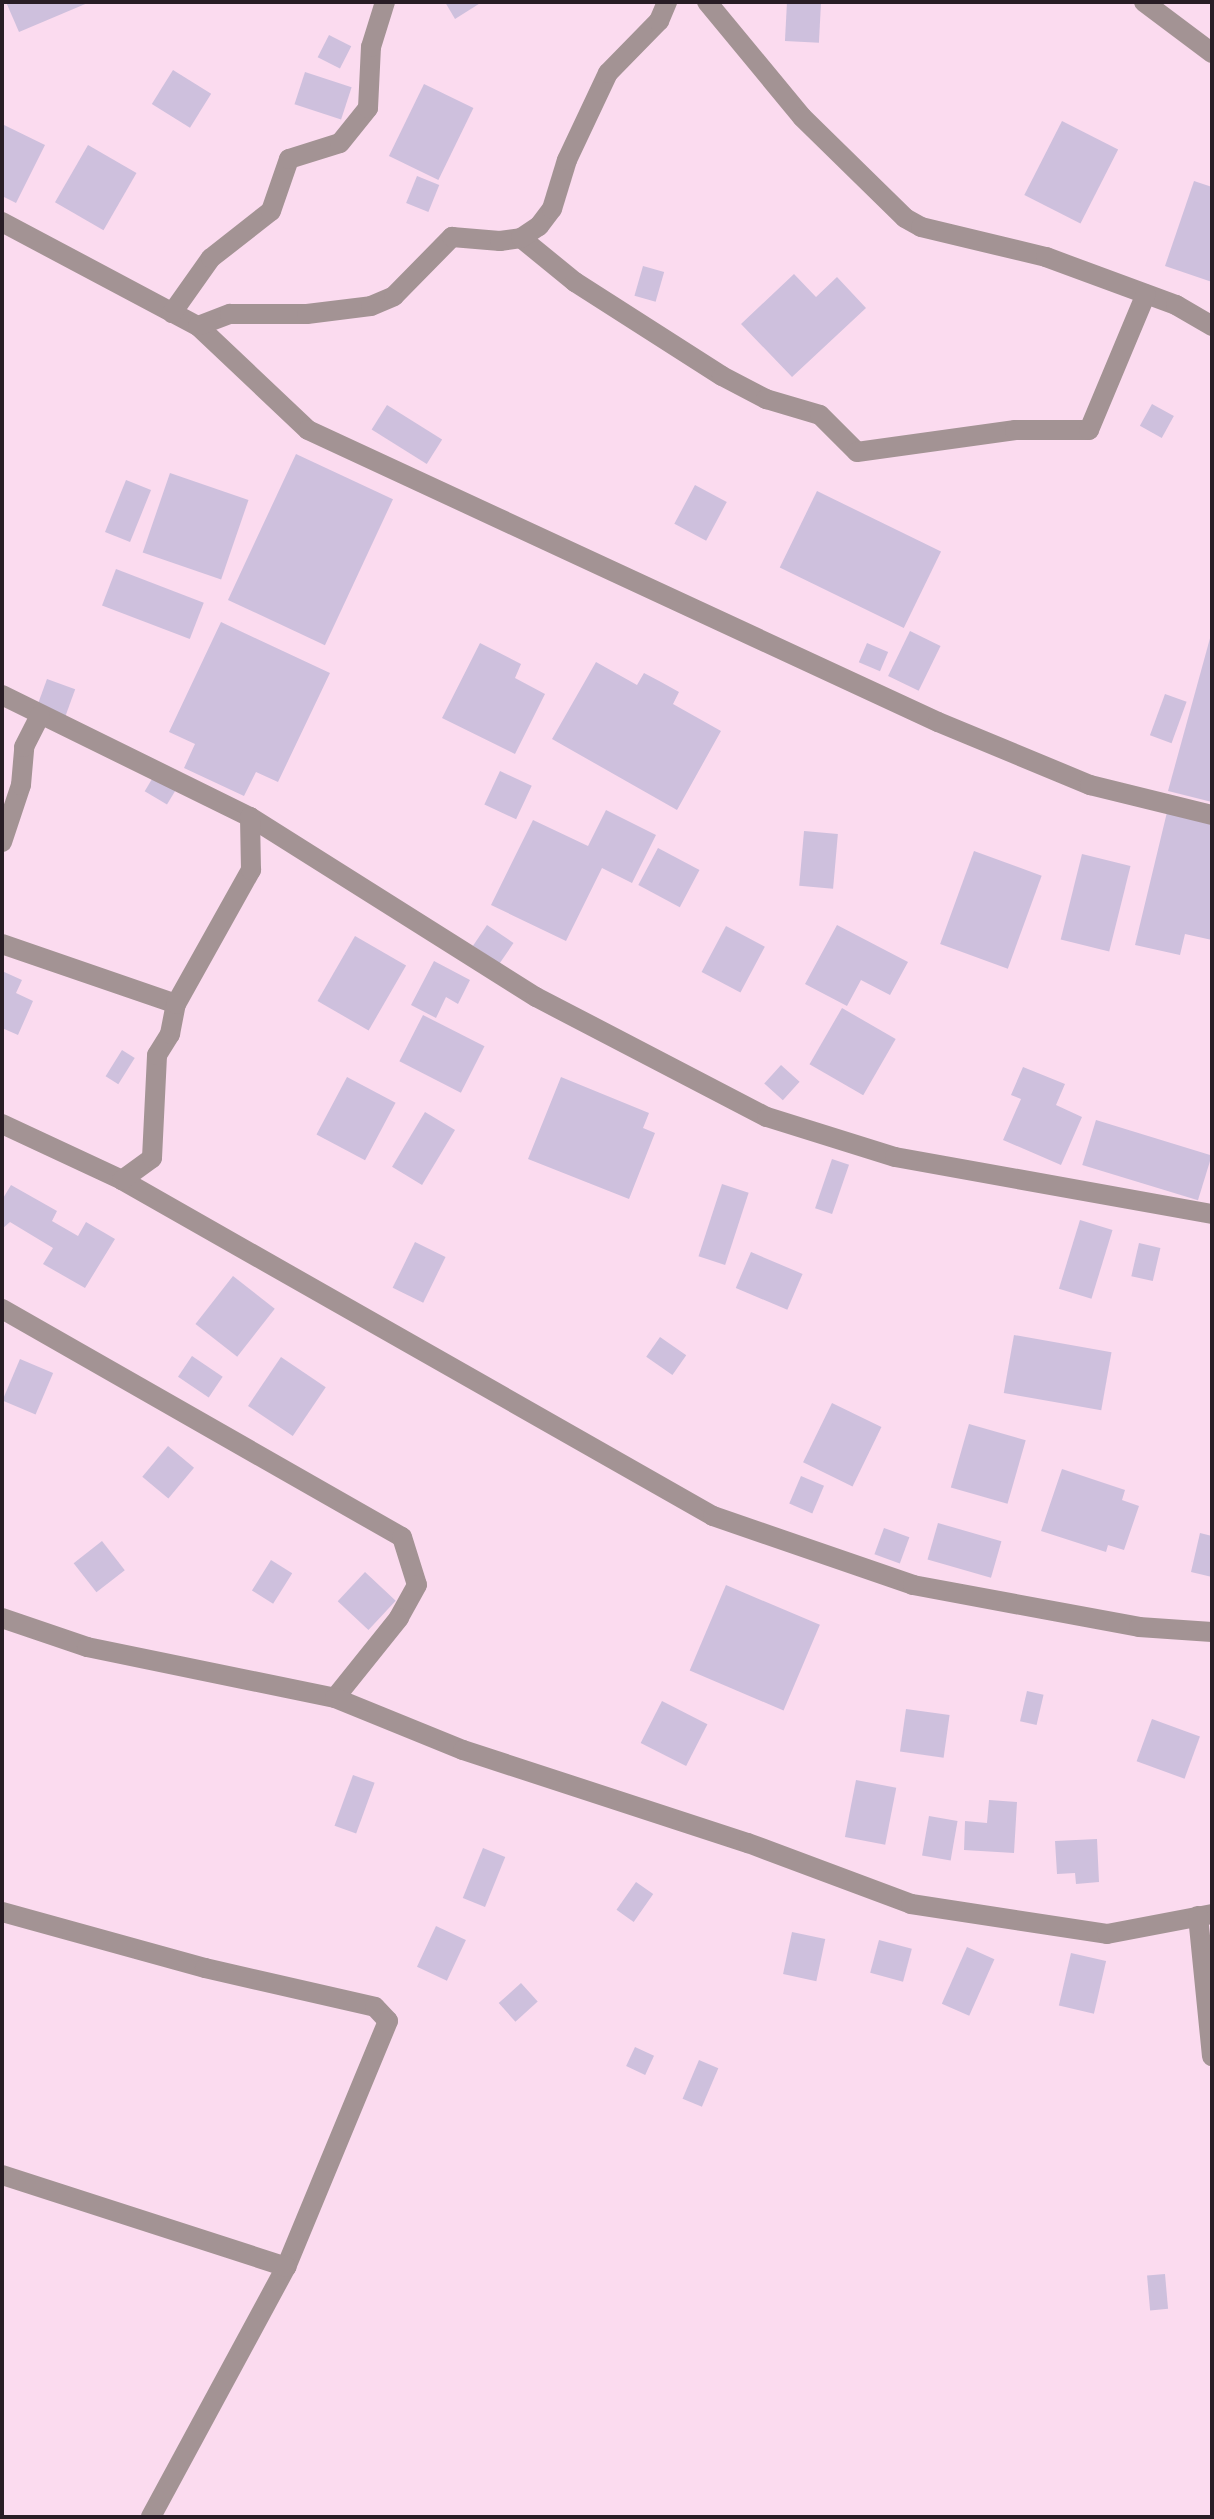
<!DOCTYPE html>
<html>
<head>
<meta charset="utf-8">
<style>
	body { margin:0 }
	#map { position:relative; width:1214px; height:2519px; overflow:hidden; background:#fbdbef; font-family:"Fira Sans Condensed",sans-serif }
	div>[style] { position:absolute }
	.building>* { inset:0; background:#cec0dd; transform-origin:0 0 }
	.street>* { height:20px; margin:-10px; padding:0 10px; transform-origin:10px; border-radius:10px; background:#a39394 }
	span { translate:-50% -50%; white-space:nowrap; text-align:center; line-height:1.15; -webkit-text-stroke:8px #fbdbef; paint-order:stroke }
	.frame { position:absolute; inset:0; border:4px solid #281d25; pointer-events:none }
</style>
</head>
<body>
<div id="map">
	<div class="building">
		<i style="clip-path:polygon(6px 2px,90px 2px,19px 32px)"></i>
		<i style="clip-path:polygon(445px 2px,482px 2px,455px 19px)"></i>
		<i style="left:787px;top:2px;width:34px;height:39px;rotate:3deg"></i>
		<i style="left:329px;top:35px;width:25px;height:25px;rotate:27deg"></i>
		<i style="left:173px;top:70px;width:45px;height:40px;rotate:32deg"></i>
		<i style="left:305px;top:72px;width:49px;height:34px;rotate:18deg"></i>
		<i style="left:424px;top:84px;width:55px;height:80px;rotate:26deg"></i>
		<i style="left:1062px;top:121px;width:63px;height:83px;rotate:27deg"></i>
		<i style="clip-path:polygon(2px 124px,45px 145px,16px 203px,2px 196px)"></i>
		<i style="left:88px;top:145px;width:56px;height:66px;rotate:30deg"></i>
		<i style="left:417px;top:176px;width:24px;height:29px;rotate:22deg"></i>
		<i style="clip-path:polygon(1194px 181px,1212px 187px,1212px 282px,1165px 266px)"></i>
		<i style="left:643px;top:266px;width:22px;height:31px;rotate:16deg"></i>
		<i style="clip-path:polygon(794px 274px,816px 297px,837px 277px,866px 308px,792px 377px,741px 324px)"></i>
		<i style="left:1152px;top:404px;width:25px;height:25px;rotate:29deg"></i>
		<i style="left:387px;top:405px;width:65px;height:29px;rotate:32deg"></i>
		<i style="left:296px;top:454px;width:107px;height:161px;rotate:25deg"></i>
		<i style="left:170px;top:473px;width:83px;height:84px;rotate:19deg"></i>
		<i style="left:126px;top:480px;width:27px;height:56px;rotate:22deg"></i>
		<i style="left:695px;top:485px;width:36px;height:44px;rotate:28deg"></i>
		<i style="left:817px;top:491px;width:138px;height:85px;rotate:26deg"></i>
		<i style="left:116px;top:569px;width:94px;height:39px;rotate:21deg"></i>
		<i style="clip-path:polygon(221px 622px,330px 673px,278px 782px,256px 772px,244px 796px,184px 768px,195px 744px,169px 732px)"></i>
		<i style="left:910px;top:631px;width:34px;height:50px;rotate:26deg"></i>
		<i style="clip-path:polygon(1212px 631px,1212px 802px,1168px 791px)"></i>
		<i style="clip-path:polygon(480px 643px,521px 664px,515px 678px,545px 694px,515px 754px,442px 718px)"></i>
		<i style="left:867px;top:643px;width:23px;height:21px;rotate:23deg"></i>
		<i style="clip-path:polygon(596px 662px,637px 685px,644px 673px,661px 682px,679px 692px,673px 704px,721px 731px,677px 810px,552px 739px)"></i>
		<i style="left:47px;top:679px;width:30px;height:34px;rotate:20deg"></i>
		<i style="left:1165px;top:694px;width:23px;height:44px;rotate:20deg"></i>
		<i style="left:500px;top:771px;width:35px;height:37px;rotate:25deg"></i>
		<i style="left:155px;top:774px;width:26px;height:20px;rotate:31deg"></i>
		<i style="clip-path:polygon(1168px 808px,1212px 818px,1212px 940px,1185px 934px,1180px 955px,1135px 945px)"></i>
		<i style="clip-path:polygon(606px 810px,656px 835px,632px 883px,602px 868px,566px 941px,491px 905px,533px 820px,588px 846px)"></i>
		<i style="left:804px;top:831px;width:34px;height:55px;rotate:5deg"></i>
		<i style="left:658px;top:848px;width:47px;height:42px;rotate:28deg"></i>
		<i style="left:974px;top:851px;width:72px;height:99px;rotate:20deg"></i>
		<i style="left:1082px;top:854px;width:50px;height:88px;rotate:14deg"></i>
		<i style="left:487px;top:925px;width:32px;height:25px;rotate:34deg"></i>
		<i style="clip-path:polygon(837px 925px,908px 962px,890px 995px,861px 980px,847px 1006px,805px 984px)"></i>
		<i style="left:726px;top:926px;width:44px;height:52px;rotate:28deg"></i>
		<i style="left:355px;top:936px;width:59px;height:75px;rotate:30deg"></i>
		<i style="clip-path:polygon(434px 961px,470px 980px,458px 1004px,446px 997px,436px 1018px,411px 1005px)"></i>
		<i style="clip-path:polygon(2px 971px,22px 980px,16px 993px,33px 1001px,18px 1035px,2px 1028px)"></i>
		<i style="left:842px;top:1008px;width:62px;height:65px;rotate:30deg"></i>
		<i style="left:423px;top:1015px;width:69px;height:52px;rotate:27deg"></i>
		<i style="left:122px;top:1050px;width:15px;height:31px;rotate:32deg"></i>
		<i style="left:781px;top:1065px;width:25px;height:25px;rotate:42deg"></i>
		<i style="clip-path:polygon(1023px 1067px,1065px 1084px,1056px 1105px,1082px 1117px,1061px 1165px,1003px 1140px,1021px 1099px,1011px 1095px)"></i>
		<i style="left:347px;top:1077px;width:55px;height:65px;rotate:28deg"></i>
		<i style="clip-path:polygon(561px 1077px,649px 1113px,643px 1128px,655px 1133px,629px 1199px,528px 1159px)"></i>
		<i style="left:425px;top:1112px;width:35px;height:64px;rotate:31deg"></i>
		<i style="left:1096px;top:1120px;width:121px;height:47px;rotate:17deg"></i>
		<i style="left:832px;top:1159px;width:18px;height:52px;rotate:19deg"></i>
		<i style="left:722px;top:1184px;width:28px;height:76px;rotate:18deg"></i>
		<i style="clip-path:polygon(11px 1185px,57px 1211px,52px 1221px,78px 1236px,86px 1222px,115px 1239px,85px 1288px,43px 1264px,53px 1248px,10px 1222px,2px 1229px,2px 1200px)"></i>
		<i style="left:1080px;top:1220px;width:34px;height:72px;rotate:17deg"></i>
		<i style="left:415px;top:1242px;width:34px;height:51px;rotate:26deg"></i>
		<i style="left:1139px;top:1243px;width:22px;height:34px;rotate:13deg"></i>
		<i style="left:751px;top:1252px;width:56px;height:39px;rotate:23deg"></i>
		<i style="left:233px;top:1276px;width:53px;height:61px;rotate:38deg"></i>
		<i style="left:1014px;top:1335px;width:99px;height:59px;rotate:10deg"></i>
		<i style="left:660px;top:1337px;width:32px;height:24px;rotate:35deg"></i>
		<i style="left:192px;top:1356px;width:37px;height:25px;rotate:34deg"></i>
		<i style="left:281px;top:1357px;width:54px;height:59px;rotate:34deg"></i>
		<i style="left:20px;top:1359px;width:36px;height:45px;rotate:23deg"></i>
		<i style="left:832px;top:1403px;width:55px;height:66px;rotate:26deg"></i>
		<i style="left:969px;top:1424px;width:59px;height:66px;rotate:16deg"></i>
		<i style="left:168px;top:1446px;width:34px;height:40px;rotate:40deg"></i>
		<i style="clip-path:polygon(1062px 1469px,1125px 1490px,1122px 1500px,1139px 1506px,1124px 1550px,1108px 1545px,1106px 1552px,1041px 1531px)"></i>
		<i style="left:801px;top:1476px;width:25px;height:30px;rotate:23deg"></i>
		<i style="left:938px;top:1523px;width:66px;height:38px;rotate:16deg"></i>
		<i style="left:884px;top:1528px;width:27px;height:28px;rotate:20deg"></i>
		<i style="clip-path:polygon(1200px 1533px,1212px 1536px,1212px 1577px,1191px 1572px)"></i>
		<i style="left:102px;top:1541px;width:37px;height:36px;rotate:52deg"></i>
		<i style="left:271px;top:1560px;width:25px;height:36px;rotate:32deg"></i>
		<i style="left:365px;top:1572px;width:42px;height:40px;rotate:43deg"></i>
		<i style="left:726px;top:1585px;width:102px;height:93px;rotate:23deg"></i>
		<i style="left:1027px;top:1691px;width:17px;height:31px;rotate:13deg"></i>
		<i style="left:662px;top:1701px;width:51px;height:47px;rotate:27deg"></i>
		<i style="left:906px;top:1709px;width:44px;height:43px;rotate:8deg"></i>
		<i style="left:1152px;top:1719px;width:51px;height:45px;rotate:20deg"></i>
		<i style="left:353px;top:1775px;width:23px;height:54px;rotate:20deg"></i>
		<i style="left:856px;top:1780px;width:41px;height:58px;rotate:11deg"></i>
		<i style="clip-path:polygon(989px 1800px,1017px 1802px,1014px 1853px,964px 1850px,965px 1821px,987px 1823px)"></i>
		<i style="left:929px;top:1816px;width:29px;height:40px;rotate:10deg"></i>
		<i style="clip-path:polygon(1097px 1839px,1099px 1882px,1076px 1884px,1075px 1873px,1057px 1874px,1055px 1841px)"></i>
		<i style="left:483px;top:1848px;width:24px;height:54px;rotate:22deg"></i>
		<i style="left:636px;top:1882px;width:21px;height:34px;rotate:35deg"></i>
		<i style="left:436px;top:1926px;width:33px;height:45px;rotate:25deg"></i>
		<i style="left:792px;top:1932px;width:34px;height:43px;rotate:12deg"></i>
		<i style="left:879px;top:1940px;width:34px;height:34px;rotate:15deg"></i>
		<i style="left:967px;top:1947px;width:30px;height:62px;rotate:24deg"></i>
		<i style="left:1071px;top:1953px;width:36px;height:54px;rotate:13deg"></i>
		<i style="left:521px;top:1983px;width:25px;height:30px;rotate:48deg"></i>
		<i style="left:635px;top:2047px;width:21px;height:21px;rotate:25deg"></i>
		<i style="left:699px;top:2060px;width:21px;height:42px;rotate:23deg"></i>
		<i style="left:1165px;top:2274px;width:35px;height:18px;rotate:85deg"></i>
	</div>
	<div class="street">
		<i style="left:707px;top:2px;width:149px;rotate:50.4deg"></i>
		<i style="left:802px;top:117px;width:144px;rotate:44.4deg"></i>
		<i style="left:905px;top:218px;width:18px;rotate:29deg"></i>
		<i style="left:921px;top:227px;width:129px;rotate:13.5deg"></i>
		<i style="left:1046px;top:257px;width:139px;rotate:20.3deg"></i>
		<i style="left:1176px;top:305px;width:42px;rotate:30.3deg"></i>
		<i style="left:1144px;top:2px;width:85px;rotate:36.9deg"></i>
		<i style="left:2px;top:222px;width:222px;rotate:28deg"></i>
		<i style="left:198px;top:326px;width:151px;rotate:43.4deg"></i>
		<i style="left:308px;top:430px;width:694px;rotate:24.87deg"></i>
		<i style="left:938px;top:722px;width:165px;rotate:22.5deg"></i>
		<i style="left:1090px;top:785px;width:126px;rotate:13.8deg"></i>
		<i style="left:521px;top:238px;width:70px;rotate:39.2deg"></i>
		<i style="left:575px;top:282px;width:174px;rotate:32.6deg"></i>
		<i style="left:722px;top:376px;width:50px;rotate:27.6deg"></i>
		<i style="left:766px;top:399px;width:56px;rotate:16.5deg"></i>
		<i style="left:820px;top:415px;width:52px;rotate:45deg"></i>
		<i style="left:857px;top:452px;width:160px;rotate:-7.9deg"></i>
		<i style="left:1015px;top:430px;width:74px"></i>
		<i style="left:1089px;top:430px;width:147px;rotate:-67.3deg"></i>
		<i style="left:172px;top:313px;width:67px;rotate:-54.7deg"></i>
		<i style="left:211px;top:258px;width:76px;rotate:-38.1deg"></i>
		<i style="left:271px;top:211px;width:55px;rotate:-70.9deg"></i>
		<i style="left:289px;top:159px;width:53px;rotate:-17.4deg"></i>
		<i style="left:340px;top:143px;width:45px;rotate:-51.3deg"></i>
		<i style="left:368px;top:108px;width:61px;rotate:-87.2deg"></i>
		<i style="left:371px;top:47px;width:47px;rotate:-72.7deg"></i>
		<i style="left:198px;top:326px;width:34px;rotate:-21deg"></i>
		<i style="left:230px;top:314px;width:77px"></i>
		<i style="left:307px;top:314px;width:64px;rotate:-7.1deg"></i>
		<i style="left:371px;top:306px;width:25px;rotate:-23deg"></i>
		<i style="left:394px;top:296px;width:83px;rotate:-45.5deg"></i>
		<i style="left:452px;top:237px;width:48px;rotate:4.8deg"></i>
		<i style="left:500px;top:241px;width:21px;rotate:-8deg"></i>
		<i style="left:521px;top:238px;width:22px;rotate:-34deg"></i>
		<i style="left:539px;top:226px;width:21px;rotate:-53deg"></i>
		<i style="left:552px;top:209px;width:51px;rotate:-73deg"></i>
		<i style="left:567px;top:160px;width:96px;rotate:-64.8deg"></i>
		<i style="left:608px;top:73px;width:73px;rotate:-45.6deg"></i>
		<i style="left:659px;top:21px;width:21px;rotate:-67deg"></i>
		<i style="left:2px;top:695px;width:276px;rotate:26.2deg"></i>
		<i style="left:250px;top:817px;width:338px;rotate:32.2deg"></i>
		<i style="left:536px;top:997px;width:260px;rotate:27.5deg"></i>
		<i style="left:767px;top:1117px;width:134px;rotate:17.4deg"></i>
		<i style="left:895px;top:1157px;width:322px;rotate:10.2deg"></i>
		<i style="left:2px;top:842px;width:60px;rotate:-71.6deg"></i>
		<i style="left:21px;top:785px;width:38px;rotate:-85deg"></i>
		<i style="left:24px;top:747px;width:35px;rotate:-63deg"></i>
		<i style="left:2px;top:944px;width:184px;rotate:19deg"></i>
		<i style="left:2px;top:1124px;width:132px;rotate:25deg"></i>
		<i style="left:122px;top:1180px;width:680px;rotate:29.62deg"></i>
		<i style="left:713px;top:1516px;width:212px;rotate:19deg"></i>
		<i style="left:913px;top:1585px;width:230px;rotate:10.5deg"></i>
		<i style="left:1139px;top:1627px;width:73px;rotate:3.9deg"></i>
		<i style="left:122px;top:1180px;width:37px;rotate:-36deg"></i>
		<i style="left:152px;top:1158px;width:103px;rotate:-87.2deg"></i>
		<i style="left:157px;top:1055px;width:25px;rotate:-58deg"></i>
		<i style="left:170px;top:1034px;width:31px;rotate:-79deg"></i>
		<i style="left:176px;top:1004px;width:154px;rotate:-60.8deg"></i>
		<i style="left:251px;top:870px;width:53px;rotate:-91.1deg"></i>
		<i style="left:2px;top:1309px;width:460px;rotate:29.7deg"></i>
		<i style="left:402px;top:1537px;width:50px;rotate:72.6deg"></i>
		<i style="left:417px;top:1585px;width:38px;rotate:119deg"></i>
		<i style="left:399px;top:1618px;width:102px;rotate:128.7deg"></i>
		<i style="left:2px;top:1618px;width:90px;rotate:18.8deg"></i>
		<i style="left:87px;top:1647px;width:253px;rotate:11.6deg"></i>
		<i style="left:335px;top:1698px;width:138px;rotate:22.1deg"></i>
		<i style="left:463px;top:1750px;width:300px;rotate:18.1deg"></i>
		<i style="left:748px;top:1843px;width:174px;rotate:20.5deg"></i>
		<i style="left:911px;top:1904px;width:198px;rotate:8.7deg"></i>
		<i style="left:1107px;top:1934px;width:107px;rotate:-10.8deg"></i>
		<i style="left:2px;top:1912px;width:211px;rotate:15.4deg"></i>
		<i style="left:205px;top:1968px;width:174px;rotate:12.9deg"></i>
		<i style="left:375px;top:2007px;width:19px;rotate:47deg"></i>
		<i style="left:388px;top:2021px;width:266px;rotate:112.5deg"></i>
		<i style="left:286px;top:2267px;width:284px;rotate:118.4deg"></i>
		<i style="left:1198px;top:1916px;width:141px;rotate:84.3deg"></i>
		<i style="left:2px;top:2175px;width:299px;rotate:17.9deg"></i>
	</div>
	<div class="frame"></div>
</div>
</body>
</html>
